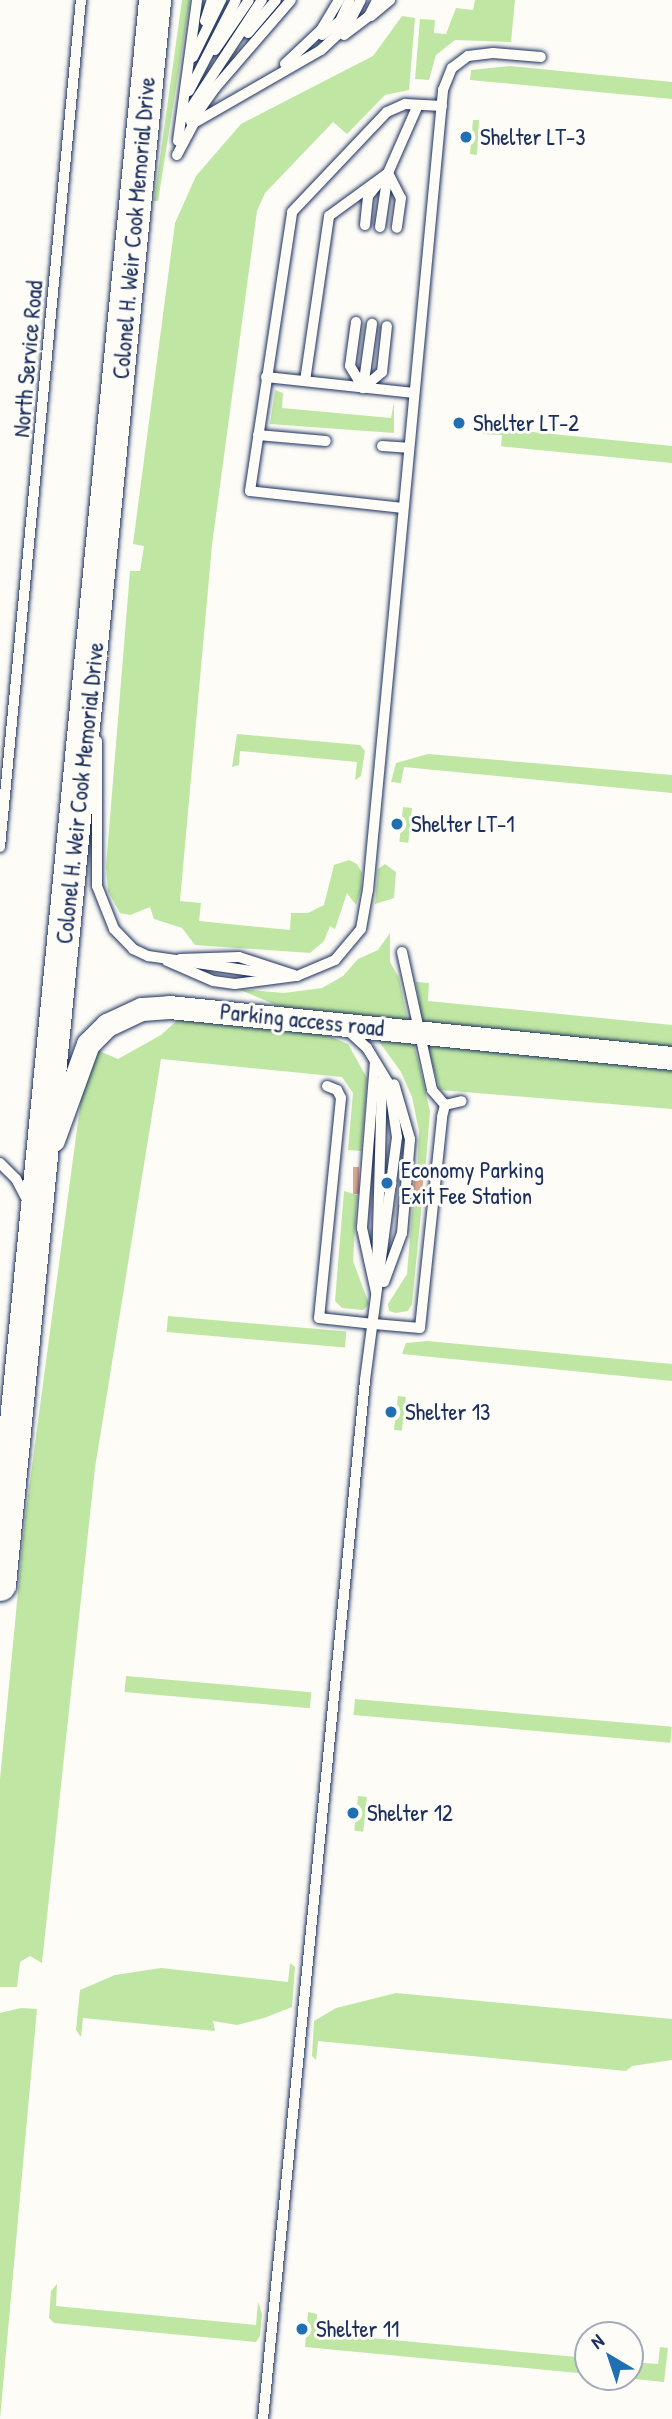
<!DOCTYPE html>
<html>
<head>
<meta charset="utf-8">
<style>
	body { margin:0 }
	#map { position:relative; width:672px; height:2419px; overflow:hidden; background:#fdfcf7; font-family:"Patrick Hand",sans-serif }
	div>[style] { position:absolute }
	.green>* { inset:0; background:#bfe7a3; transform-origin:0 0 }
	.building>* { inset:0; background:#dca890; transform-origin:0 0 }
	.roads { filter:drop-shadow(0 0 2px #1b2f5e) drop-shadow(0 0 2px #1b2f5e) }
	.lane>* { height:10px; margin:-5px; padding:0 5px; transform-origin:5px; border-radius:5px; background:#fdfcf7 }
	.street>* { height:23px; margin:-11.5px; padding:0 11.5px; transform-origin:11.5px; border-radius:11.5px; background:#fdfcf7 }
	.secondary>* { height:32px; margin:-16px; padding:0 16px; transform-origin:16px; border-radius:16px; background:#fdfcf7 }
	.dots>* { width:19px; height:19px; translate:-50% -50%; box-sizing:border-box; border:4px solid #fdfcf7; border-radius:50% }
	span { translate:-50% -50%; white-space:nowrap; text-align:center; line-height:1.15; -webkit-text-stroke:6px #fdfcf7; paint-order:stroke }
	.poi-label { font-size:23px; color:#1b2f5e }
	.left { translate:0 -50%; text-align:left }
	.street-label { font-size:23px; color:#1b2f5e }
	.north { position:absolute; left:574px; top:2321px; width:70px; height:70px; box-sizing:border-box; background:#fdfcf7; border:2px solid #a3aaba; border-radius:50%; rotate:321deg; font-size:19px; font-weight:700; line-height:28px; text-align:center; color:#1b2f5e }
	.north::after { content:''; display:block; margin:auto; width:24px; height:32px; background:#1f6fb2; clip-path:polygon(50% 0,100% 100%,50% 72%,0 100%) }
</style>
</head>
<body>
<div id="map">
	<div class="green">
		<i style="clip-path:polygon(182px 0,190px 0,158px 201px,154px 201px)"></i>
		<i style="clip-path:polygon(475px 0,515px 0,511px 42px,455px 40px,436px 55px,429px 80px,415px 79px,420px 19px,435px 20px,434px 33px,446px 34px,456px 8px,473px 10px)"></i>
		<i style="clip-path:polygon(402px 16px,415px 18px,409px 90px,385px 95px,347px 134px,333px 122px,265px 193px,257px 211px,212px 545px,180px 901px,201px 903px,199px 921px,290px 930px,291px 913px,308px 913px,324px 905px,334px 865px,349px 860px,357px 864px,362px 873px,361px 889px,356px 905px,347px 893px,335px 929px,330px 926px,324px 941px,310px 953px,195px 945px,182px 928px,154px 919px,150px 907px,130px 915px,120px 913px,108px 891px,106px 867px,130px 571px,140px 571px,144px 546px,133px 544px,175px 223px,196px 176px,241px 124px,373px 56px)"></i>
		<i style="clip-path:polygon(510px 66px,672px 82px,672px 99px,470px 80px,471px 70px)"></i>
		<i style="clip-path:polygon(473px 120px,479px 120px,477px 155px,470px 154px)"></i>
		<i style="clip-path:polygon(275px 390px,283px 393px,282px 408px,391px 418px,394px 402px,394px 433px,270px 424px)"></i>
		<i style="clip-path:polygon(484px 427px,672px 446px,672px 463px,507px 447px,501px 446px,502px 435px,483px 434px)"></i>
		<i style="clip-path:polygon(237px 734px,360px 745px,365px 751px,361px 776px,355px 780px,357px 762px,240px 751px,239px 765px,232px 767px)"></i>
		<i style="clip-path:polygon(428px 754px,672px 775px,672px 793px,404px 767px,401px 783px,391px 782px,396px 763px)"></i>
		<i style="left:403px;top:807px;width:9px;height:35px;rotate:6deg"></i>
		<i style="clip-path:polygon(385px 864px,396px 872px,394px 898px,375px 904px,378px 869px)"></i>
		<i style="clip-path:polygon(390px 933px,390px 962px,399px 978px,408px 1021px,288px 1010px,238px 989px,284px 993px,322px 988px,343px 976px,358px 959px,378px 950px)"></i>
		<i style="clip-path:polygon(416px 982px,429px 983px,428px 1001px,672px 1025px,672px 1047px,422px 1022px)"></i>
		<i style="clip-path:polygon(180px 1018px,319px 1032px,348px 1044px,367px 1078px,361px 1151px,348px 1150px,353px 1093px,342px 1077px,161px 1059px,95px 1468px,42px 1963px,30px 1956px,20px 1962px,17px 1987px,0 1987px,0 1779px,25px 1519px,85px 1069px,97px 1050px,118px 1059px,161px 1035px)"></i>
		<i style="clip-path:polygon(380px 1038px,413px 1040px,430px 1111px,425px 1174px,417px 1173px,419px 1131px,412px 1097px,401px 1072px,378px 1040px)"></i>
		<i style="clip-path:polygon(426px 1042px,672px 1066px,672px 1109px,440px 1090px)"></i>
		<i style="clip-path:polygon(344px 1191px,357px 1195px,353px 1261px,369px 1304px,363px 1310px,342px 1308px,335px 1301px)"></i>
		<i style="clip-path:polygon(413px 1201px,422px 1202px,412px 1304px,408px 1311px,396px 1313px,389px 1311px,388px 1304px,407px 1274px)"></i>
		<i style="left:168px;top:1316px;width:179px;height:16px;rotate:5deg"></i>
		<i style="clip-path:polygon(427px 1341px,672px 1364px,672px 1381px,402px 1354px,406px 1343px)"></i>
		<i style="left:398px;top:1396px;width:8px;height:34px;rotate:7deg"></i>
		<i style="left:126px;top:1676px;width:186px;height:16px;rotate:5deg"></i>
		<i style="left:355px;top:1699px;width:318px;height:16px;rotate:5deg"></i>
		<i style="left:358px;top:1796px;width:9px;height:35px;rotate:6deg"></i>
		<i style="clip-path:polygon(290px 1963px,295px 1967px,292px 2007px,264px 2018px,237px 2025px,213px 2021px,215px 2031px,83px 2018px,81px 2037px,76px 2030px,80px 1990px,115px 1975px,161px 1968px,288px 1982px)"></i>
		<i style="clip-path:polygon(396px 1993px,672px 2019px,672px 2060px,632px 2066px,626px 2071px,318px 2041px,316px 2060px,312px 2056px,314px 2021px,336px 2008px)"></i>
		<i style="clip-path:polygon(21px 2008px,37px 2009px,0 2419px,0 2013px)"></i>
		<i style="clip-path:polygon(57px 2284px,56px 2306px,256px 2325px,258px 2302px,262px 2314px,260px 2336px,256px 2342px,54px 2323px,49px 2318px,51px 2291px)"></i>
		<i style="clip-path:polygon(308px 2312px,317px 2314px,316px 2333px,588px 2358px,588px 2374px,305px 2347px)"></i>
		<i style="clip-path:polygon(660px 2347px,668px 2348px,664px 2382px,614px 2377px,630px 2377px,630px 2362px,658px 2364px)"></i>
	</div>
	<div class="building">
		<i style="left:353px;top:1167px;width:6px;height:27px"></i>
		<i style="left:415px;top:1173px;width:9px;height:27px;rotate:6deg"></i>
	</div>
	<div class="roads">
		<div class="lane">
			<i style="left:371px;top:16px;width:25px;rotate:-40deg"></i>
			<i style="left:205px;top:21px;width:22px;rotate:-72deg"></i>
			<i style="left:248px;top:33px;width:43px;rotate:-49.7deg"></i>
			<i style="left:322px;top:35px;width:23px;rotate:-38deg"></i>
			<i style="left:340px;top:21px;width:23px;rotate:-65deg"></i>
			<i style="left:344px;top:35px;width:31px;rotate:-37deg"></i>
			<i style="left:369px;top:16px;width:18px;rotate:-63deg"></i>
			<i style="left:215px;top:50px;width:60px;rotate:-55.8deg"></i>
			<i style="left:193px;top:57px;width:64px;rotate:-63.8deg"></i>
			<i style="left:285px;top:64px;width:50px;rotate:-43.4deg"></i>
			<i style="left:321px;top:30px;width:35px;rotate:-59deg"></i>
			<i style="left:189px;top:91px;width:102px;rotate:-62.7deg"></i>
			<i style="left:185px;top:117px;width:140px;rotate:-56.7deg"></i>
			<i style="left:191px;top:122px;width:42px;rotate:-54.8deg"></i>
			<i style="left:215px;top:88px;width:116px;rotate:-49.2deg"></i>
			<i style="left:178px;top:141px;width:142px;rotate:-82.3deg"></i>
			<i style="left:177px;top:155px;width:36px;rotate:-62deg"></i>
			<i style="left:194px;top:123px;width:146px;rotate:-29.9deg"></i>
			<i style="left:321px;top:50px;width:37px;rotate:-43deg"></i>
			<i style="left:348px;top:25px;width:28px;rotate:-63deg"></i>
			<i style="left:388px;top:173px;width:28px;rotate:63deg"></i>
			<i style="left:401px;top:198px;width:30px;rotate:98deg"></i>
			<i style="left:365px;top:225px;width:29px;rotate:-84deg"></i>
			<i style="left:368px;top:196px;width:14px;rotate:-51deg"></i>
			<i style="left:380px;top:227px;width:55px;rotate:-81.6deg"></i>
			<i style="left:388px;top:173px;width:74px;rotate:-66.2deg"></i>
			<i style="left:356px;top:322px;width:44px;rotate:97.8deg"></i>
			<i style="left:350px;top:366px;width:26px;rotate:59deg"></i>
			<i style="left:266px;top:377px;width:149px;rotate:6.2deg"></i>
			<i style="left:305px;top:381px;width:167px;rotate:-81.7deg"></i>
			<i style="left:329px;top:216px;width:73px;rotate:-36.1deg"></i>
			<i style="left:363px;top:388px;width:25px;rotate:-40deg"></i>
			<i style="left:382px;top:372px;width:46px;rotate:-83.8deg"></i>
			<i style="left:363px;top:388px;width:65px;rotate:-82deg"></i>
			<i style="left:258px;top:435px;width:68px;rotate:5deg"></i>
			<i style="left:382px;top:446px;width:26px;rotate:4deg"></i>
			<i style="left:403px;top:508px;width:154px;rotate:-173.7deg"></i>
			<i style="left:250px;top:491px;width:282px;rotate:-81.4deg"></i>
			<i style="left:292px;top:212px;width:138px;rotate:-46.5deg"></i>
			<i style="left:387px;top:112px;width:20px;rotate:-24deg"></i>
			<i style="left:405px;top:104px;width:37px;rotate:3deg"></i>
			<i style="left:97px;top:741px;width:145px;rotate:90deg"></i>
			<i style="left:97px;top:886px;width:46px;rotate:68.4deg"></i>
			<i style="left:114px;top:929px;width:28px;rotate:46deg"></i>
			<i style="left:133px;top:949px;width:17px;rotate:25deg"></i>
			<i style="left:148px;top:956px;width:126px;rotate:8.2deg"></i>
			<i style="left:0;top:847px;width:851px;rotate:-84.54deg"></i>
			<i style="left:402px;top:952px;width:141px;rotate:77.7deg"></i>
			<i style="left:432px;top:1090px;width:20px;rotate:49deg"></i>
			<i style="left:180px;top:959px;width:59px;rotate:-1.9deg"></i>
			<i style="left:239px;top:957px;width:58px;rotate:18.1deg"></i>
			<i style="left:167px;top:961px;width:50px;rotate:23.5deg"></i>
			<i style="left:213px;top:981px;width:22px;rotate:8deg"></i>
			<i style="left:235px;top:984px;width:63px;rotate:-7.4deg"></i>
			<i style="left:297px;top:976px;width:41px;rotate:-22.8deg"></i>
			<i style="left:335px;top:960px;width:40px;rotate:-50deg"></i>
			<i style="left:361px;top:929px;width:40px;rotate:-80deg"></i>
			<i style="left:368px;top:890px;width:804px;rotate:-84.64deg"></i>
			<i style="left:443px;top:90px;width:24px;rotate:-68deg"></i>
			<i style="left:452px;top:68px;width:20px;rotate:-37deg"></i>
			<i style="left:468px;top:56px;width:25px;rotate:-7deg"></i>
			<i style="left:493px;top:53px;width:48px;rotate:4.8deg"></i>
			<i style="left:375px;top:1062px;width:167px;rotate:94.5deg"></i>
			<i style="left:362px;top:1228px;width:66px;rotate:77.7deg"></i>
			<i style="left:327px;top:1086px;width:11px;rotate:22deg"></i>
			<i style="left:337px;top:1090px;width:9px;rotate:63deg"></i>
			<i style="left:341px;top:1098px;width:221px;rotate:95.7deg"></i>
			<i style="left:319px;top:1318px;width:55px;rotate:6.2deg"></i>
			<i style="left:374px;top:1324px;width:46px;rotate:5deg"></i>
			<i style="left:420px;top:1328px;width:212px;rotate:-84deg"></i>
			<i style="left:442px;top:1117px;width:12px;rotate:-76deg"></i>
			<i style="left:445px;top:1105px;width:17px;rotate:-13deg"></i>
			<i style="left:0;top:1163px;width:23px;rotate:45deg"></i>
			<i style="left:16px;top:1179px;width:27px;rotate:62deg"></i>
			<i style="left:377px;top:1270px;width:189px;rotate:-88.5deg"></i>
			<i style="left:384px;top:1282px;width:52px;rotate:-69.8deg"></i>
			<i style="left:402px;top:1233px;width:94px;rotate:-85.1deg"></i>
			<i style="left:410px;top:1139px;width:57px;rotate:-106.2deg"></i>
			<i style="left:263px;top:2419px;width:1044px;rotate:-84.39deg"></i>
			<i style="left:365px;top:1380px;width:245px;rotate:-82.5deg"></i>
			<i style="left:397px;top:1137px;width:54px;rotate:-98.6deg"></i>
			<i style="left:389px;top:1084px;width:42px;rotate:-121.4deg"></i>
			<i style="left:367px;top:1048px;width:26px;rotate:-137deg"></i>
		</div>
		<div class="street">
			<i style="left:53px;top:1140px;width:102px;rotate:-70deg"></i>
			<i style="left:88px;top:1044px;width:27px;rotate:-45deg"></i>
			<i style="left:107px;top:1025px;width:38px;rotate:-25deg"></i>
			<i style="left:142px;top:1009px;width:27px;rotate:-4deg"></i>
			<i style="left:169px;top:1007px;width:506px;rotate:5.79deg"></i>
		</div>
		<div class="secondary">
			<i style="left:0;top:1585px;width:1593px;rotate:-84.41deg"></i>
		</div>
	</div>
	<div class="dots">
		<i style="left:466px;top:137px;background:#1f6fb2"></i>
		<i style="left:459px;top:423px;background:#1f6fb2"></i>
		<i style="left:397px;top:824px;background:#1f6fb2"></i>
		<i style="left:387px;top:1183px;background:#1f6fb2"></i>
		<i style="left:391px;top:1412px;background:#1f6fb2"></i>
		<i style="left:353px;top:1813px;background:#1f6fb2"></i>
		<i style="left:302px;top:2329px;background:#1f6fb2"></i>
	</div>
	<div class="poi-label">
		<span class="left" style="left:480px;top:137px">Shelter LT-3</span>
		<span class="left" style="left:473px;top:423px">Shelter LT-2</span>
		<span class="left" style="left:411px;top:824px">Shelter LT-1</span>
		<span class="left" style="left:401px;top:1183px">Economy Parking<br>Exit Fee Station</span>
		<span class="left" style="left:405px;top:1412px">Shelter 13</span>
		<span class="left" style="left:367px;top:1813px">Shelter 12</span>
		<span class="left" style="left:316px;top:2329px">Shelter 11</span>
	</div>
	<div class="street-label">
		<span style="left:134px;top:228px;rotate:-85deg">Colonel H. Weir Cook Memorial Drive</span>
		<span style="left:28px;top:359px;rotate:-85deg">North Service Road</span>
		<span style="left:80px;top:793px;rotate:-84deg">Colonel H. Weir Cook Memorial Drive</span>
		<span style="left:302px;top:1020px;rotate:6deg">Parking access road</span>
	</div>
	<div class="north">N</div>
</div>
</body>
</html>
